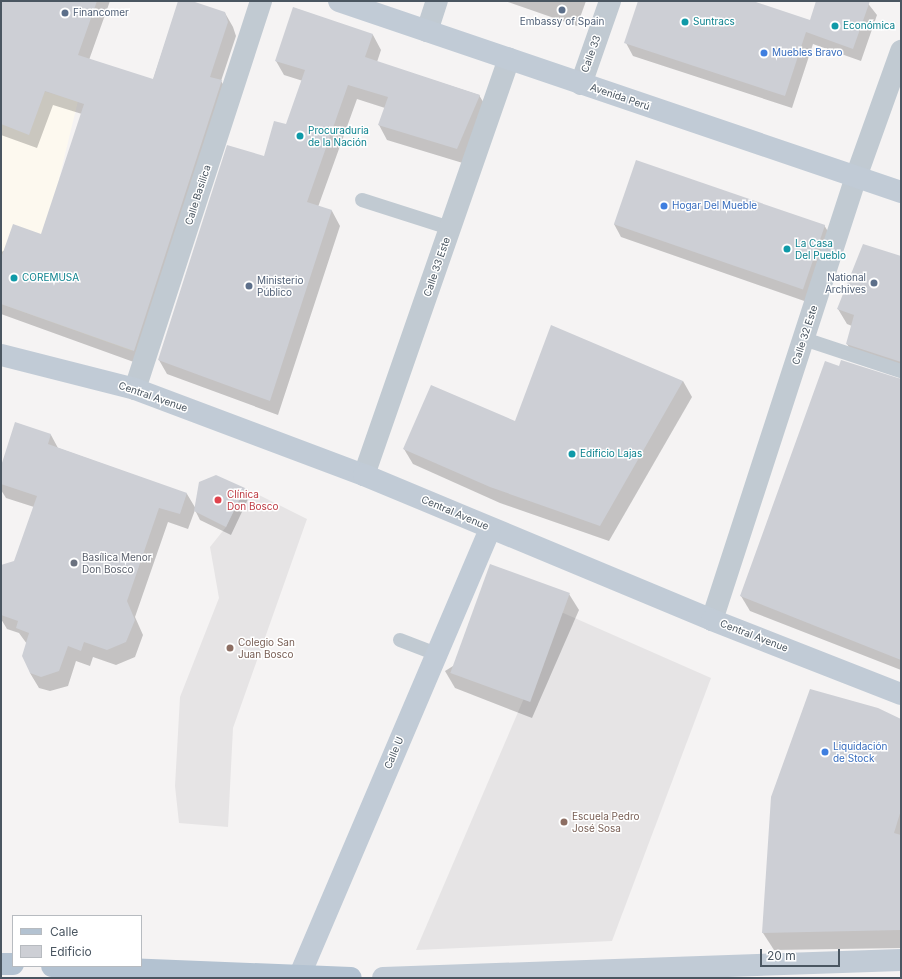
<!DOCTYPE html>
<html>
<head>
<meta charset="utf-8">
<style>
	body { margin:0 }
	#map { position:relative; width:902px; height:979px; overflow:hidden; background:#f5f3f3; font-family:Inter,sans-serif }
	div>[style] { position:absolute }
	.commercial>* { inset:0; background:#fdf9ef }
	.education>* { inset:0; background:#e6e4e5 }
	.shadow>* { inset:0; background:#0003 }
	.building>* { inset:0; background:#cdcfd5; transform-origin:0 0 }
	.lane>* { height:14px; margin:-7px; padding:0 7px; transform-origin:7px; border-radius:7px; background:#c1cad2 }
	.street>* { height:22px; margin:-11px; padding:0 11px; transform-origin:11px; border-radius:11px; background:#c1cad2 }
	.secondary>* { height:22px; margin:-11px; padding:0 11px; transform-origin:11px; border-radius:11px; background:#c1cbd6 }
	.primary>* { height:22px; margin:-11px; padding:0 11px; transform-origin:11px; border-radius:11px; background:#b3c2d1 }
	.dots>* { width:11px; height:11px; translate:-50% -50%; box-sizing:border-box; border:2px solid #fff; border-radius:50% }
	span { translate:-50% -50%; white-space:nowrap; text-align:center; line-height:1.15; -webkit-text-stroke:3px #fff; paint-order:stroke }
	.service-label { font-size:10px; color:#4e5e75 }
	.left { translate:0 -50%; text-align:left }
	.right { translate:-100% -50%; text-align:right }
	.culture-label { font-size:10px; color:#0d838f }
	.shop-label { font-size:10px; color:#366cbe }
	.street-label { font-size:10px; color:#4a5661 }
	.health-label { font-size:10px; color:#be3a42 }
	.worship-label { font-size:10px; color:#5b616d }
	.education-label { font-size:10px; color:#785e54 }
	.frame { position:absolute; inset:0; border:2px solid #4a5661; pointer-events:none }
	.legend { position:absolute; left:12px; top:915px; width:130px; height:52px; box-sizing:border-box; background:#fff; border:1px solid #b7bbc0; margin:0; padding:5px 7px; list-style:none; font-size:12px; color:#4a5661 }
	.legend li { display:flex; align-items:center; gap:8px; height:20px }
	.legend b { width:20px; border:1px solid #b7bbc0 }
	.scale { position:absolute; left:760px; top:949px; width:80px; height:18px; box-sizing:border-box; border:2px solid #4a5661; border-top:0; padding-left:5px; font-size:12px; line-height:14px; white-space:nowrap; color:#4a5661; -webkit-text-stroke:3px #fff; paint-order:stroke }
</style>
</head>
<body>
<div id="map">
	<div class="commercial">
		<i style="clip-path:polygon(1px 79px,78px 101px,59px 179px,174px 220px,132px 351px,1px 304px)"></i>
	</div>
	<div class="education">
		<i style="clip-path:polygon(245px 488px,307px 519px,233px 728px,228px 827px,179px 823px,175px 786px,180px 697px,219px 598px,210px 547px,226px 527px)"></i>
		<i style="clip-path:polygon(561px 612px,711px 678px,612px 941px,416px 950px)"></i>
	</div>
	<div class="shadow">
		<i style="clip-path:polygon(1px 1px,110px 1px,89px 60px,153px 80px,179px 1px,225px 13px,233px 27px,236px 36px,221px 81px,230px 95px,142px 365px,1px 314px,1px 252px,42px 236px,82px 114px,53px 105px,37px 148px,1px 135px)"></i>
		<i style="clip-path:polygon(505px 1px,586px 1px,577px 26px)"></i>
		<i style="clip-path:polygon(639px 1px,749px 1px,811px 21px,818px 1px,866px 1px,877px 15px,861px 61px,813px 44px,792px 108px,633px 56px,626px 43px)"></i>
		<i style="clip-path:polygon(294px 8px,373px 35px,381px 50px,377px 62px,479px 95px,488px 110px,466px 164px,387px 140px,379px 125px,385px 108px,357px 99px,318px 207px,332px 211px,340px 226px,278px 415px,167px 374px,159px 360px,265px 157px,287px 125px,303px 81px,284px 75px,276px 61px)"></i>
		<i style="clip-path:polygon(614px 224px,824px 225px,832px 238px,810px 303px,621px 237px)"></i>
		<i style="clip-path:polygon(901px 257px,901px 374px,856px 359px,847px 344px,852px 326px,847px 324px,838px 309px)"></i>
		<i style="clip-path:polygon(840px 367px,901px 379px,901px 670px,750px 611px,741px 596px)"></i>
		<i style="clip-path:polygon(683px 381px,692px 397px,609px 541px,500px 503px,413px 464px,404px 449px)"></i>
		<i style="clip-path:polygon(16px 423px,51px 435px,58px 448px,187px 494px,196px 509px,244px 489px,249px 497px,231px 535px,200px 520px,195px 510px,188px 529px,168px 522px,135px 617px,143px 635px,135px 657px,116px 665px,93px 657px,90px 666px,76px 661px,68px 686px,50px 691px,39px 688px,30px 673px,27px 644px,19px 633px,7px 629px,1px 619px,1px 566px,15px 562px,34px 507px,6px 498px,1px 490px,1px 470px)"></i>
		<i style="clip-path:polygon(569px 594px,579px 610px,532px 718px,455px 688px,445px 671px)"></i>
		<i style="clip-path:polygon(901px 720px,901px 948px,774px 950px,763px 933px)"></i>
	</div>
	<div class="building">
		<i style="clip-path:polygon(1px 1px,97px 1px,78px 55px,153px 79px,178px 1px,192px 1px,225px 12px,228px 22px,210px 77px,222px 80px,134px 351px,1px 304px,1px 258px,13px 224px,41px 234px,84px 104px,45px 91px,29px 135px,1px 124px)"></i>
		<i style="clip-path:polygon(638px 1px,753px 1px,810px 20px,816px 1px,870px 1px,853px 49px,806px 32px,785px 96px,624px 43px)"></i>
		<i style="clip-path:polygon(293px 7px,373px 34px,365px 57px,480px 95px,457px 149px,378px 125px,388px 97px,348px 85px,307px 202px,332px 210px,270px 401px,158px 360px,227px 145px,264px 156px,274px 121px,286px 124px,305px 70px,275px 61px)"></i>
		<i style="left:636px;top:160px;width:200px;height:68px;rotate:19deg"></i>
		<i style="clip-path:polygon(863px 244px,901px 256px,901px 362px,846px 344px,854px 315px,837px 309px)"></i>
		<i style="clip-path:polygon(551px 325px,683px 381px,600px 526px,490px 487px,403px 449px,431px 385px,515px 421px)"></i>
		<i style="clip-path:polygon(841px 360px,901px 379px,901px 660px,740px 596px,825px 361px,839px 366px)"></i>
		<i style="clip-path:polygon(15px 422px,51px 434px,48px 444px,187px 493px,180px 514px,159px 508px,127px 601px,135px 620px,126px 642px,107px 650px,84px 642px,81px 651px,68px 646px,59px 671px,41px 677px,30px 673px,22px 656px,29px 633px,16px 628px,18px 621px,1px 615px,1px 565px,14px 561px,37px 496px,1px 484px,1px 466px)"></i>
		<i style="clip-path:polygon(216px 475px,245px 488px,226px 527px,194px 511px,199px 482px)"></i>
		<i style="left:490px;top:564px;width:85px;height:116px;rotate:20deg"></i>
		<i style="clip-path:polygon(810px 689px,878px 708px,901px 719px,901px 810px,894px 833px,901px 835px,901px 930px,762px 933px,771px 797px)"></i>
	</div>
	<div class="lane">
		<i style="left:362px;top:200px;width:92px;rotate:17.7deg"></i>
		<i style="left:804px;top:339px;width:102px;rotate:18.3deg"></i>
		<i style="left:400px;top:640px;width:39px;rotate:21deg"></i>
	</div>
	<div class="street">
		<i style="left:427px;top:31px;width:32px;rotate:-72deg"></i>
		<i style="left:581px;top:84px;width:88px;rotate:-70.7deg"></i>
		<i style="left:135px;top:389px;width:408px;rotate:-72deg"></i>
		<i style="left:364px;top:475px;width:441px;rotate:-70.8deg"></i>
		<i style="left:712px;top:620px;width:466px;rotate:-72deg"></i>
		<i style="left:856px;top:177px;width:134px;rotate:-70.3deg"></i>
	</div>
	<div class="secondary">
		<i style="left:339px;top:1px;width:594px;rotate:18.77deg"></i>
		<i style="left:1px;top:355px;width:138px;rotate:14.2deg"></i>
		<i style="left:135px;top:389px;width:245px;rotate:20.6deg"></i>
		<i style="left:364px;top:475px;width:377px;rotate:22.6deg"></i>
		<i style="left:712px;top:620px;width:203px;rotate:21.4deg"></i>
		<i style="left:299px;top:977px;width:487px;rotate:-66.9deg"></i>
		<i style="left:383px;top:978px;width:518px;rotate:-1.99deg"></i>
	</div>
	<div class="primary">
		<i style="left:1px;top:964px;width:12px"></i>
		<i style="left:52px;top:966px;width:299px;rotate:2.3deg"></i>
	</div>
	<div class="dots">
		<i style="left:562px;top:10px;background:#5c6f8a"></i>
		<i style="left:65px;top:13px;background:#5c6f8a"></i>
		<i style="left:685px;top:22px;background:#0f9aa8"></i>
		<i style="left:835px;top:26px;background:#0f9aa8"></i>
		<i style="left:764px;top:53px;background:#3f7fe0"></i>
		<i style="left:300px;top:136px;background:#0f9aa8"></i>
		<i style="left:664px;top:206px;background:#3f7fe0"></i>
		<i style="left:787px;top:249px;background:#0f9aa8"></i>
		<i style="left:14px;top:278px;background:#0f9aa8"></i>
		<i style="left:874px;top:283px;background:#5c6f8a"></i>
		<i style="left:249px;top:286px;background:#5c6f8a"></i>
		<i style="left:572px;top:454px;background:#0f9aa8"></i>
		<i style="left:218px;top:500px;background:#e0444e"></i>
		<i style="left:74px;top:563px;background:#6b7280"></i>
		<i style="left:230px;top:648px;background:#8d6e63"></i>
		<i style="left:825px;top:752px;background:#3f7fe0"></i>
		<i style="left:564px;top:822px;background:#8d6e63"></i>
	</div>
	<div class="service-label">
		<span class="left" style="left:73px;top:13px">Financomer</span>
		<span style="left:562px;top:22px">Embassy of Spain</span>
		<span class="right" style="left:866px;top:283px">National<br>Archives</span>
		<span class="left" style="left:257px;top:286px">Ministerio<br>Público</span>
	</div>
	<div class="culture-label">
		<span class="left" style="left:693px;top:22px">Suntracs</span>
		<span class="left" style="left:843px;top:26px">Económica</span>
		<span class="left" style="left:308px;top:136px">Procuraduria<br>de la Nación</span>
		<span class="left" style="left:795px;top:249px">La Casa<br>Del Pueblo</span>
		<span class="left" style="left:22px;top:278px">COREMUSA</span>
		<span class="left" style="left:580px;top:454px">Edificio Lajas</span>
	</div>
	<div class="shop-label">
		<span class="left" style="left:772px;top:53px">Muebles Bravo</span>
		<span class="left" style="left:672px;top:206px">Hogar Del Mueble</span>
		<span class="left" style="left:833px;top:752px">Liquidación<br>de Stock</span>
	</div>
	<div class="street-label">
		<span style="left:591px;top:54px;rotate:-70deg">Calle 33</span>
		<span style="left:620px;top:97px;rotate:19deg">Avenida Perú</span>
		<span style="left:198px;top:195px;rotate:-72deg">Calle Basilica</span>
		<span style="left:437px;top:267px;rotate:-71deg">Calle 33 Este</span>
		<span style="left:805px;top:335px;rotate:-72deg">Calle 32 Este</span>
		<span style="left:153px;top:397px;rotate:19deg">Central Avenue</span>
		<span style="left:455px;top:513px;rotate:23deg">Central Avenue</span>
		<span style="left:754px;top:636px;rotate:21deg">Central Avenue</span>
		<span style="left:394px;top:753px;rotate:-67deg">Calle U</span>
	</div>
	<div class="health-label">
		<span class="left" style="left:227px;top:500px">Clínica<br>Don Bosco</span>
	</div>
	<div class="worship-label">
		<span class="left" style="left:82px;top:563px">Basílica Menor<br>Don Bosco</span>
	</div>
	<div class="education-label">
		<span class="left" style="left:238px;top:648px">Colegio San<br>Juan Bosco</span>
		<span class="left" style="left:572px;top:822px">Escuela Pedro<br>José Sosa</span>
	</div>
	<div class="frame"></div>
	<ul class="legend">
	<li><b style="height:5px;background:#b3c2d1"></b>Calle</li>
	<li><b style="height:11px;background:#cdcfd5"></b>Edificio</li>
	</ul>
	<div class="scale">20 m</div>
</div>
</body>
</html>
